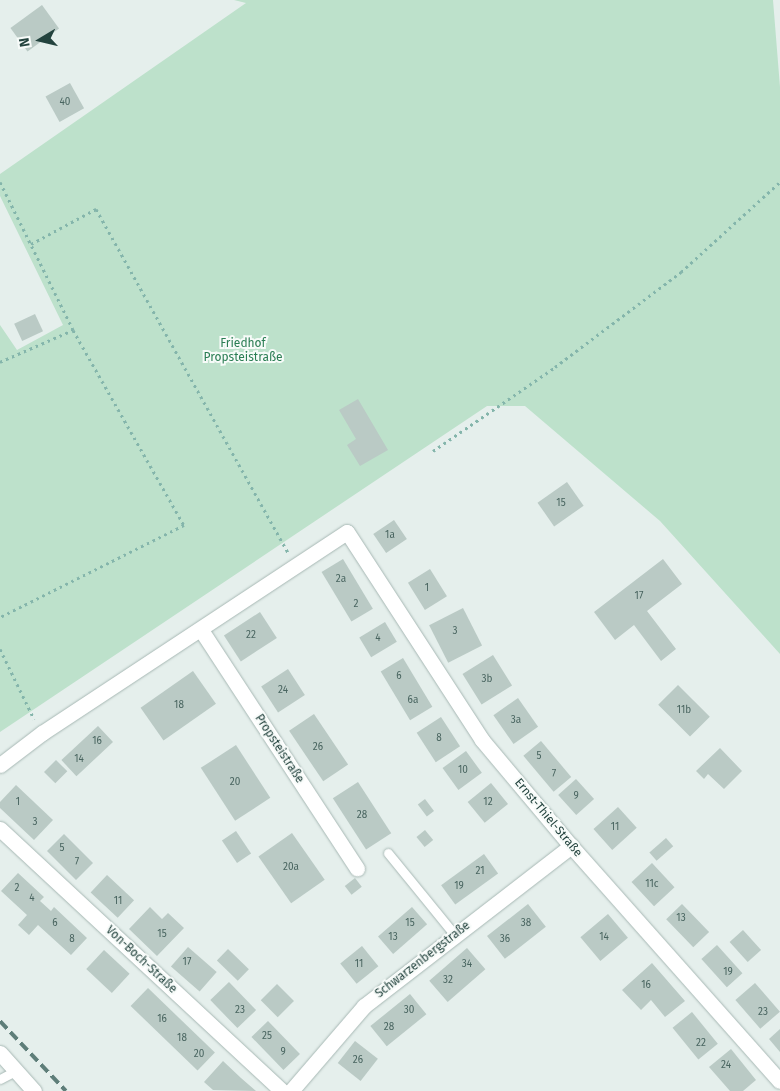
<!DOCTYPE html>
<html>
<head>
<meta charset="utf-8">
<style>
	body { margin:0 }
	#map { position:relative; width:780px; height:1091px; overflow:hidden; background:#e5efec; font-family:"Fira Sans",sans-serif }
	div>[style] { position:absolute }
	.green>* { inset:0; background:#bde1cb }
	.building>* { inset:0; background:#bacac5; transform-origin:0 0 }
	.path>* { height:3px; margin-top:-1.5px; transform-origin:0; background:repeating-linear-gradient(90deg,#84b5ab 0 2.5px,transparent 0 6.5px) }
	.roads { filter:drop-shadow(0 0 1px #a7b8b4) drop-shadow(0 0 1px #a7b8b4) }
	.service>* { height:9px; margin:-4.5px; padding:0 4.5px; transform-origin:4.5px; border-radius:4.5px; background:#fff }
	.minor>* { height:15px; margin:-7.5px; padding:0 7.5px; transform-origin:7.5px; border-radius:7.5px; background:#fff }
	.secondary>* { height:15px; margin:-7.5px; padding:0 7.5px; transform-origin:7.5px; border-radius:7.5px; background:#fff }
	.rail>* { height:4px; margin-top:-2px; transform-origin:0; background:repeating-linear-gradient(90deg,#5e7e79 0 10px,transparent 0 15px) }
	span { translate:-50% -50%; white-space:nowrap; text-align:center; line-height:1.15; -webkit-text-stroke:4px #f7fbf9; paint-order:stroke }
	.number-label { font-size:10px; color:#496560 }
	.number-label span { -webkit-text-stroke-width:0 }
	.park-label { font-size:12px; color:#2a7d53 }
	.street-label { font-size:12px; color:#23433e }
	.north { position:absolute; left:15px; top:15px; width:50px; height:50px; -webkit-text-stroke:4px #f7fbf9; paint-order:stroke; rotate:261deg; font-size:14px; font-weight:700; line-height:20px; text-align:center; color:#23433e }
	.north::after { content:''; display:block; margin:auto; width:18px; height:22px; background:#23433e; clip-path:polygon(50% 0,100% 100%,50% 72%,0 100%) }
</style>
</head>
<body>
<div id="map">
	<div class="green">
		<i style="clip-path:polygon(234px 0,773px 0,780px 87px,780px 654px,660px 521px,525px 406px,487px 406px,0 732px,0 325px,17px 350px,63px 325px,0 196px,0 174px,246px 3px)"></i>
	</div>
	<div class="building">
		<i style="left:42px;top:5px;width:29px;height:39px;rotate:54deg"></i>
		<i style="left:70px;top:83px;width:29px;height:28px;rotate:61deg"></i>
		<i style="left:35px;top:314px;width:19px;height:23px;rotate:65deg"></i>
		<i style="clip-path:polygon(358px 399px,388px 450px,360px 466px,347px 445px,356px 439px,339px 410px)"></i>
		<i style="left:567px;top:482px;width:29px;height:36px;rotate:55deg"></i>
		<i style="left:394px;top:520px;width:23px;height:25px;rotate:56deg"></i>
		<i style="left:343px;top:559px;width:58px;height:25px;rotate:59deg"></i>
		<i style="clip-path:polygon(663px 559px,682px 584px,647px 611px,676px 649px,661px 661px,634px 625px,615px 640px,594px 612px)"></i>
		<i style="left:430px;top:569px;width:32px;height:26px;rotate:58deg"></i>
		<i style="left:463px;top:608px;width:42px;height:38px;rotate:63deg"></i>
		<i style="left:260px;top:612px;width:31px;height:43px;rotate:57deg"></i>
		<i style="left:385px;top:622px;width:23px;height:30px;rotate:59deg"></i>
		<i style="left:493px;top:655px;width:36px;height:36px;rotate:58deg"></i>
		<i style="left:403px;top:658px;width:57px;height:26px;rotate:59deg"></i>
		<i style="left:288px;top:669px;width:31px;height:32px;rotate:57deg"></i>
		<i style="left:193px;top:671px;width:40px;height:64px;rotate:55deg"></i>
		<i style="left:678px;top:685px;width:45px;height:28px;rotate:45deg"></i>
		<i style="left:518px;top:698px;width:35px;height:30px;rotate:55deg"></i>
		<i style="left:314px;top:714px;width:61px;height:30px;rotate:56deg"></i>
		<i style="left:441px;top:717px;width:35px;height:29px;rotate:57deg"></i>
		<i style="left:98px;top:726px;width:22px;height:50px;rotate:47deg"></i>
		<i style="left:541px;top:741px;width:47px;height:23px;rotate:50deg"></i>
		<i style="left:236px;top:745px;width:63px;height:42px;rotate:57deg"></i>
		<i style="clip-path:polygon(720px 748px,742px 771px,724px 789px,708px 774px,704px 779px,696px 771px)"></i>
		<i style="left:466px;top:751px;width:27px;height:29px;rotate:54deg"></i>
		<i style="left:56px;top:760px;width:16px;height:17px;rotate:45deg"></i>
		<i style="left:576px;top:779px;width:27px;height:24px;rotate:48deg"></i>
		<i style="left:358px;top:782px;width:61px;height:30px;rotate:57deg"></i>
		<i style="left:491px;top:783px;width:27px;height:30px;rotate:51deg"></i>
		<i style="clip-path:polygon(16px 785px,53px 820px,34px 840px,0 808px,0 802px)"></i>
		<i style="left:425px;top:799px;width:15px;height:9px;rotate:53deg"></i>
		<i style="left:618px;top:807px;width:28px;height:33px;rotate:48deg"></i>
		<i style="left:425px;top:830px;width:13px;height:11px;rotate:51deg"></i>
		<i style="left:236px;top:831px;width:27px;height:17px;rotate:56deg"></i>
		<i style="left:292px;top:833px;width:57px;height:41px;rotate:55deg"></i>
		<i style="left:64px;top:834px;width:41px;height:24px;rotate:45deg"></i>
		<i style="left:666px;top:838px;width:11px;height:22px;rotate:49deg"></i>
		<i style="left:484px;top:854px;width:24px;height:53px;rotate:54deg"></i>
		<i style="left:652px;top:863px;width:33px;height:28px;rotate:47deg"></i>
		<i style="clip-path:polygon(18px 873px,44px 897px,40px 901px,51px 911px,54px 907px,87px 938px,71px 955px,38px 925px,29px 935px,18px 925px,27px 915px,1px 891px)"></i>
		<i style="left:107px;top:875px;width:37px;height:24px;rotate:43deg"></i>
		<i style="left:355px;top:878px;width:11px;height:13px;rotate:52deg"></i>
		<i style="left:528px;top:904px;width:29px;height:52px;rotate:52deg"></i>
		<i style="left:682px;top:904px;width:39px;height:22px;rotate:46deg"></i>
		<i style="clip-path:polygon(150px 907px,162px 919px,168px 913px,184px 928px,157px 956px,129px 929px)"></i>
		<i style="left:412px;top:907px;width:23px;height:45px;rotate:49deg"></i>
		<i style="left:608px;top:914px;width:31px;height:36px;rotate:50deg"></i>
		<i style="left:743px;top:930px;width:27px;height:18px;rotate:48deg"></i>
		<i style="left:717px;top:945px;width:38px;height:21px;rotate:48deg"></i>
		<i style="left:362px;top:946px;width:26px;height:28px;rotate:51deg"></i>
		<i style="left:188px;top:947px;width:38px;height:26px;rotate:41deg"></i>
		<i style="left:467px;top:948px;width:28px;height:50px;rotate:49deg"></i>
		<i style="left:228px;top:949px;width:29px;height:16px;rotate:44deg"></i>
		<i style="left:104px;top:950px;width:35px;height:26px;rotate:43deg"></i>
		<i style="clip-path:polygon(652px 963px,685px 1001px,665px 1017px,651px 1000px,641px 1010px,622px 990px)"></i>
		<i style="left:229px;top:982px;width:39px;height:26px;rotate:46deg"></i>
		<i style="left:755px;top:983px;width:38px;height:26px;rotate:49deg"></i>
		<i style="left:277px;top:984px;width:24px;height:23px;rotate:45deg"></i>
		<i style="left:148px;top:988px;width:93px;height:25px;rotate:44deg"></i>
		<i style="left:410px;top:994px;width:26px;height:51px;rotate:51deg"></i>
		<i style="left:692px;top:1012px;width:41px;height:25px;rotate:51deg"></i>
		<i style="left:268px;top:1021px;width:46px;height:23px;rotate:46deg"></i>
		<i style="clip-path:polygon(780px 1029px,780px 1052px,769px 1039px)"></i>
		<i style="left:355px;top:1041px;width:29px;height:28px;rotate:38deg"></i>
		<i style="clip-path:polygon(731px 1049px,756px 1080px,743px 1091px,730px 1091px,709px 1067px)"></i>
		<i style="clip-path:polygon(223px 1061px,241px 1078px,256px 1091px,213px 1090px,204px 1082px)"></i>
	</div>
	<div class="path">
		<i style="left:0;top:182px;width:165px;rotate:63.7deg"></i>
		<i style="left:73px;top:330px;width:224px;rotate:60.4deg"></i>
		<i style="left:184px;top:525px;width:206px;rotate:153.4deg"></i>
		<i style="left:31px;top:244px;width:74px;rotate:-28.3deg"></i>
		<i style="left:96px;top:209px;width:393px;rotate:60.8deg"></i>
		<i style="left:0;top:362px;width:80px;rotate:-23.7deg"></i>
		<i style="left:433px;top:451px;width:148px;rotate:-34.5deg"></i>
		<i style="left:555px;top:367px;width:158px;rotate:-37deg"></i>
		<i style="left:681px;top:272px;width:134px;rotate:-42.3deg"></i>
		<i style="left:0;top:649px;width:78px;rotate:64.1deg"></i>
	</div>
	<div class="roads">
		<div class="service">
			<i style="left:388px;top:853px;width:104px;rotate:50.8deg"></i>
			<i style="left:0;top:1079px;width:17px;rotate:-28deg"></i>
		</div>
		<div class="minor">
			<i style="left:201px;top:630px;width:285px;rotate:56.8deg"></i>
			<i style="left:0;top:765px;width:53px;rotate:-37.3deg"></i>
			<i style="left:42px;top:733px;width:365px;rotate:-33.4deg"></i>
			<i style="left:347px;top:532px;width:248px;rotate:57deg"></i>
			<i style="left:482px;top:740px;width:138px;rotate:50deg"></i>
			<i style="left:571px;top:846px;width:314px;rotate:48.4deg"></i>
			<i style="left:0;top:829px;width:385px;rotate:42.9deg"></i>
			<i style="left:291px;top:1091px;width:112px;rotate:-49.3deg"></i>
			<i style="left:364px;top:1006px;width:262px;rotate:-37.7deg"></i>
		</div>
		<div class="secondary">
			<i style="left:0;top:1053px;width:51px;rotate:48.2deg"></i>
		</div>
	</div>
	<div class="rail">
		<i style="left:0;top:1021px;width:96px;rotate:46.7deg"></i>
	</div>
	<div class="number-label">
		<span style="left:65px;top:103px">40</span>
		<span style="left:561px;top:504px">15</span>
		<span style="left:390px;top:536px">1a</span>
		<span style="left:341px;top:580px">2a</span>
		<span style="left:427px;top:589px">1</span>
		<span style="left:639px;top:597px">17</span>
		<span style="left:356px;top:605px">2</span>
		<span style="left:455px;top:632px">3</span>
		<span style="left:251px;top:636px">22</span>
		<span style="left:378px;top:639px">4</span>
		<span style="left:399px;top:677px">6</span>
		<span style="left:487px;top:680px">3b</span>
		<span style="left:283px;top:691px">24</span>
		<span style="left:413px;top:701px">6a</span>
		<span style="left:179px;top:706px">18</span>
		<span style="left:684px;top:711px">11b</span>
		<span style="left:516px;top:721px">3a</span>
		<span style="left:439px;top:739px">8</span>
		<span style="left:97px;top:742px">16</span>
		<span style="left:318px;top:748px">26</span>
		<span style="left:539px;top:757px">5</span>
		<span style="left:79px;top:760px">14</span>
		<span style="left:463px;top:771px">10</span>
		<span style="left:554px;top:775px">7</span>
		<span style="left:235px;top:783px">20</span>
		<span style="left:576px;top:797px">9</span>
		<span style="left:18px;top:803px">1</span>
		<span style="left:488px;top:803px">12</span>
		<span style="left:362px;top:816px">28</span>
		<span style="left:35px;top:823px">3</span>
		<span style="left:615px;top:828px">11</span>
		<span style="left:62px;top:849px">5</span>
		<span style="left:77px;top:863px">7</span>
		<span style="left:291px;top:868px">20a</span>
		<span style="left:480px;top:872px">21</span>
		<span style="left:652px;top:885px">11c</span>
		<span style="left:459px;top:887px">19</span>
		<span style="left:17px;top:889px">2</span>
		<span style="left:32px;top:899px">4</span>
		<span style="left:118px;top:902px">11</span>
		<span style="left:681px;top:919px">13</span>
		<span style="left:55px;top:924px">6</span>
		<span style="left:410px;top:924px">15</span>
		<span style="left:526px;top:924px">38</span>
		<span style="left:162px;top:935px">15</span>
		<span style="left:393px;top:938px">13</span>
		<span style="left:604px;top:938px">14</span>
		<span style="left:72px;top:940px">8</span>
		<span style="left:505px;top:940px">36</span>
		<span style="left:187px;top:963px">17</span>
		<span style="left:359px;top:965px">11</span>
		<span style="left:467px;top:965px">34</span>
		<span style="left:728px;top:973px">19</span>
		<span style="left:448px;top:981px">32</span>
		<span style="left:646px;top:986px">16</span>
		<span style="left:240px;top:1011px">23</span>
		<span style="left:409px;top:1011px">30</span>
		<span style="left:763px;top:1013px">23</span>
		<span style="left:162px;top:1020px">16</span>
		<span style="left:389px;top:1028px">28</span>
		<span style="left:267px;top:1037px">25</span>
		<span style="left:182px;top:1039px">18</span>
		<span style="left:701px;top:1044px">22</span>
		<span style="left:283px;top:1053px">9</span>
		<span style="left:199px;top:1055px">20</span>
		<span style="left:358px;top:1061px">26</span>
		<span style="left:726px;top:1066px">24</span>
	</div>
	<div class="park-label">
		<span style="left:243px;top:351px">Friedhof<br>Propsteistraße</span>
	</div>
	<div class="street-label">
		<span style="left:279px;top:749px;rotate:57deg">Propsteistraße</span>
		<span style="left:548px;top:818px;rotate:50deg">Ernst-Thiel-Straße</span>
		<span style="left:141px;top:960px;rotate:43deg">Von-Boch-Straße</span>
		<span style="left:423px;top:960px;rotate:-38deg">Schwarzenbergstraße</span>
	</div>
	<div class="north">N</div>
</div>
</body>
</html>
